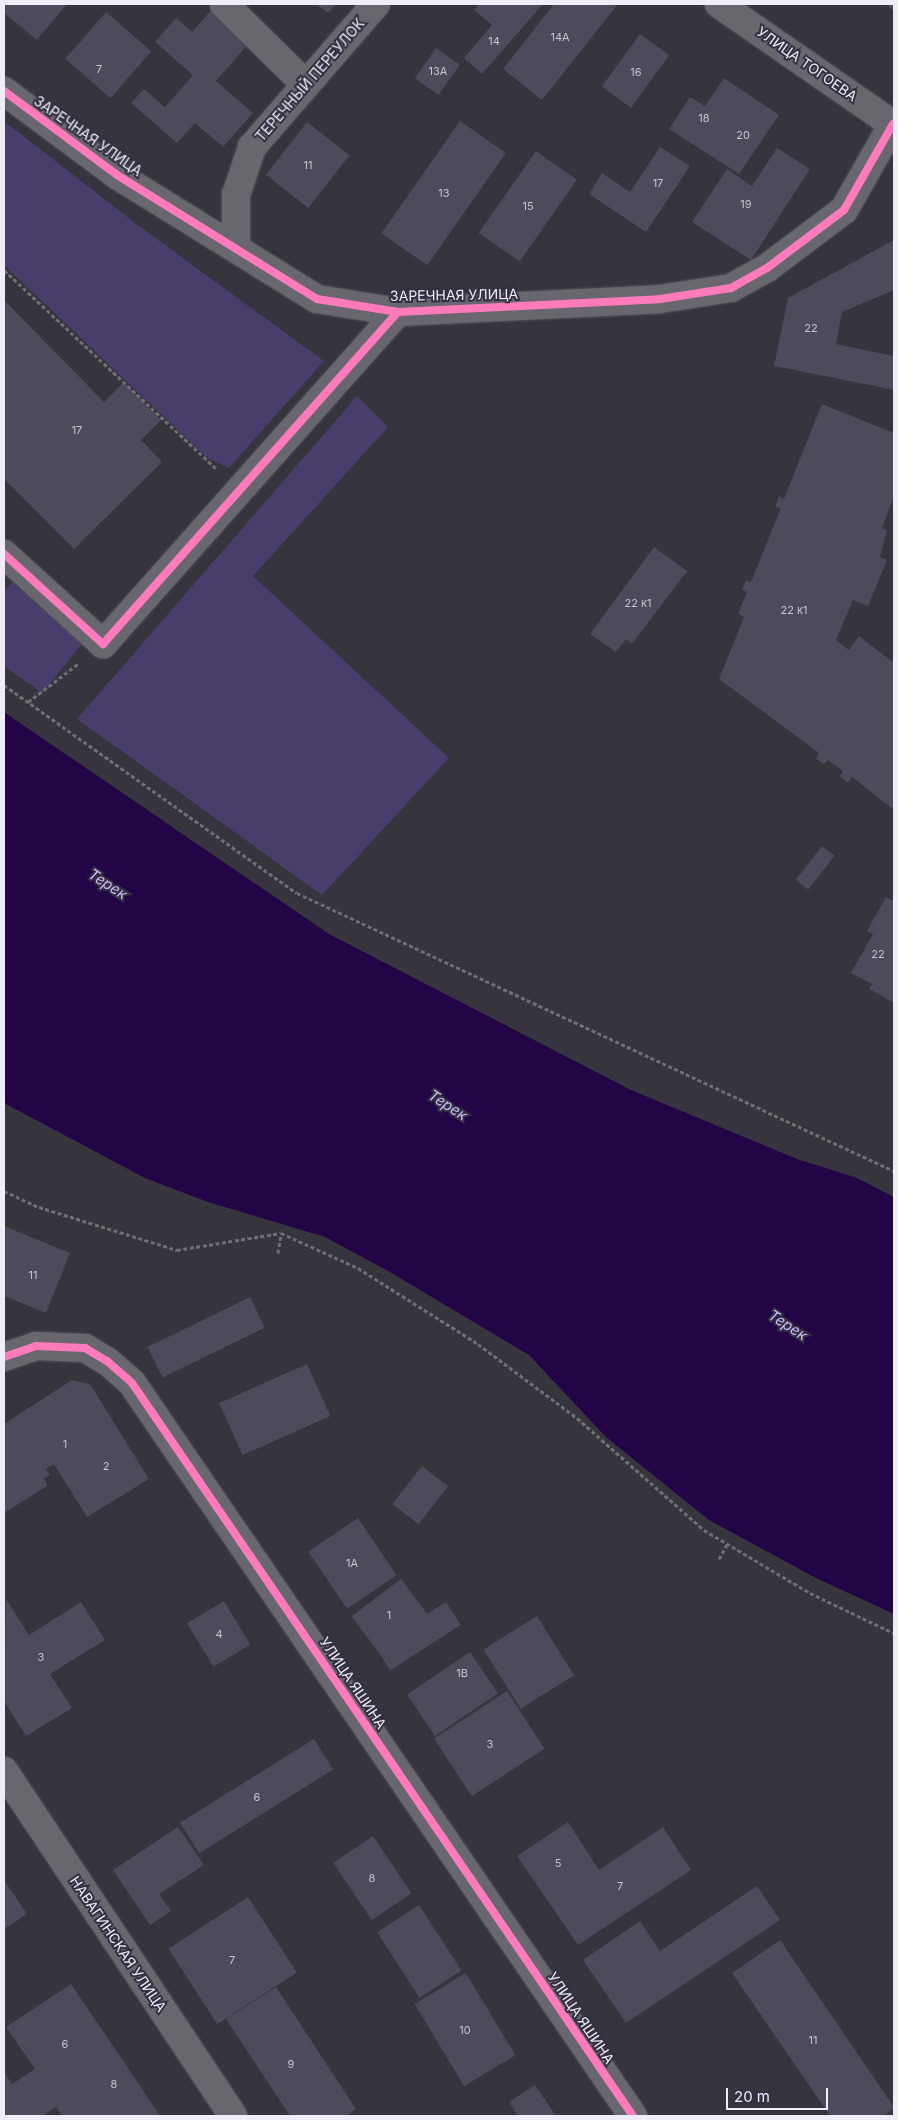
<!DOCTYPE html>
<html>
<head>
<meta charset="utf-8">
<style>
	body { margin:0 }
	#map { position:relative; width:898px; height:2120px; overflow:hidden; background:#36343d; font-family:Inter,sans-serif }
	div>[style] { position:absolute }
	.green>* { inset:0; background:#493d6b }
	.water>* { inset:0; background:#230547 }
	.building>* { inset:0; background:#4e495b; transform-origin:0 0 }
	.path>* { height:3px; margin-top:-1.5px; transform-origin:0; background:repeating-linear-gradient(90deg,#6f6e73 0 4px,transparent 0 6.5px) }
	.roads { filter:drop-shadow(0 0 1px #55535b) drop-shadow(0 0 1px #55535b) }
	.minor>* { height:28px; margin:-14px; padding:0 14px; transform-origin:14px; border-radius:14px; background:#69676e }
	.cycleway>* { height:8px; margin:-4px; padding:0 4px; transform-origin:4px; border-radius:4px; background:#fd7abc }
	span { translate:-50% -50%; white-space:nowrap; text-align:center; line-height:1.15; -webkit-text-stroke:4px #343041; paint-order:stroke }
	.number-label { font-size:11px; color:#c8c4d2 }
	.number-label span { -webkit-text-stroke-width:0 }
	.street-label { font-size:14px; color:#f0edf9 }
	.water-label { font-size:15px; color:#cbbcfb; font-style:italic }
	.frame { position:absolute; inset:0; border:5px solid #f0edf9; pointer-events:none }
	.scale { position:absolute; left:726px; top:2088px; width:102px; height:22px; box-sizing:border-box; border:2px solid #f0edf9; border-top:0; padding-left:6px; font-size:15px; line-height:18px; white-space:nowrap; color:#f0edf9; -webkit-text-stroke:4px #343041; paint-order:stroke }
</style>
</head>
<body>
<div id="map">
	<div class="green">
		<i style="clip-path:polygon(4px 121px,139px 226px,324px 361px,229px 468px,207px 458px,4px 265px)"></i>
		<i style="clip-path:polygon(357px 396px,388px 427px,253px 576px,449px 758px,322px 895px,77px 719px)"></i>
		<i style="clip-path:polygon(12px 582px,82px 644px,42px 693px,4px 666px,4px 592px)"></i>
	</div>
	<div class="water">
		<i style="clip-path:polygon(4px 712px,329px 934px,631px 1090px,797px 1159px,857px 1178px,894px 1197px,894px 1614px,816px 1578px,709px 1520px,606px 1437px,529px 1355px,390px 1272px,325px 1237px,208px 1202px,145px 1178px,4px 1103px)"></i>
	</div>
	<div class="building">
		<i style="clip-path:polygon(4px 4px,67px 4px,37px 40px,4px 13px)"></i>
		<i style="clip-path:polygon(316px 4px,336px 4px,328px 13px)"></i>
		<i style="clip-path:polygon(479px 4px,543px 4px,482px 74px,464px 58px,492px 25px,474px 10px)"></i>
		<i style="clip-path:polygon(554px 4px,618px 4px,542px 100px,503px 69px)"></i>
		<i style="clip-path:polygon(885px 4px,894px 4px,894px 11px,889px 7px)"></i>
		<i style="clip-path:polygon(213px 8px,251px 41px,216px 81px,253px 113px,223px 147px,195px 123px,177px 143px,131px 103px,144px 89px,165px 107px,193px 75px,155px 42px,176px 18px,192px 32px)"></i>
		<i style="left:106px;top:12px;width:60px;height:62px;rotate:41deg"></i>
		<i style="left:640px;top:34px;width:36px;height:65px;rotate:36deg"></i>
		<i style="left:436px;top:48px;width:29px;height:37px;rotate:35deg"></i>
		<i style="clip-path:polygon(724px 78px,779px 115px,739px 174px,669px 129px,690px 97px,705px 106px)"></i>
		<i style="left:460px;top:121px;width:56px;height:137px;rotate:35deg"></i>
		<i style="left:307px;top:122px;width:54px;height:67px;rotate:38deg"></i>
		<i style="clip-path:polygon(660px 147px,690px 166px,646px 232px,589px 194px,602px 173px,630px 192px)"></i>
		<i style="clip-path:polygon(777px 148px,810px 169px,751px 260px,692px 222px,727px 169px,752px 186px)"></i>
		<i style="left:536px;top:151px;width:50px;height:100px;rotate:35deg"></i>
		<i style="clip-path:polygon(894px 240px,894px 290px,842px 312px,836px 344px,894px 356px,894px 390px,774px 366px,788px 298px)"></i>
		<i style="clip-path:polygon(4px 300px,104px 402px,124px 382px,161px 420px,141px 440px,162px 462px,74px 549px,4px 479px)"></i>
		<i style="clip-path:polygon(822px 404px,894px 433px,894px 496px,882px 528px,887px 531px,880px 557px,887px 560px,868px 606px,853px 600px,836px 640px,849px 650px,859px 636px,894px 663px,894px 810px,852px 777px,848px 783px,840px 776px,843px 771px,828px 760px,824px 764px,816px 759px,819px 753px,719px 679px,744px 617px,738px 614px,747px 592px,742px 590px,746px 580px,751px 582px,781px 508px,775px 507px,779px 496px,784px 499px)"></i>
		<i style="clip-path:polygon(654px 547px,687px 571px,632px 644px,626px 639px,616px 652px,590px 634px)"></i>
		<i style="left:822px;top:846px;width:16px;height:43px;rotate:38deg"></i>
		<i style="clip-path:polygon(886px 897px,894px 901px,894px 1003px,869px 989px,872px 984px,851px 973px,873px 934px,867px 931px)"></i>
		<i style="clip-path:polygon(4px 1226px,70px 1253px,46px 1313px,4px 1296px)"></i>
		<i style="left:250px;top:1297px;width:34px;height:114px;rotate:64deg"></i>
		<i style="left:307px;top:1364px;width:57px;height:96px;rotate:66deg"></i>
		<i style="clip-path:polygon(72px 1380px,90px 1384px,149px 1479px,87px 1517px,54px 1464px,46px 1469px,50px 1475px,44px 1478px,47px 1486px,4px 1513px,4px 1424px)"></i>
		<i style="left:422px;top:1466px;width:33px;height:48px;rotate:38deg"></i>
		<i style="left:358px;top:1518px;width:69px;height:60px;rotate:56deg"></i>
		<i style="left:401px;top:1579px;width:44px;height:62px;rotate:53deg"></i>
		<i style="clip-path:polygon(6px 1599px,29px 1635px,81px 1602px,105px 1640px,50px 1674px,72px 1708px,26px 1736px,4px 1701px)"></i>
		<i style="left:224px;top:1601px;width:51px;height:43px;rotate:59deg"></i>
		<i style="left:446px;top:1602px;width:27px;height:84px;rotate:57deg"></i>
		<i style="left:537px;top:1616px;width:70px;height:63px;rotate:58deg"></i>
		<i style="left:470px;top:1652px;width:50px;height:76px;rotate:56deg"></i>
		<i style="left:507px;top:1691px;width:69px;height:87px;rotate:57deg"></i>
		<i style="left:314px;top:1739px;width:36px;height:158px;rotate:58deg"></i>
		<i style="clip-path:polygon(568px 1822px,599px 1870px,663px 1827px,691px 1870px,578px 1945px,517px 1856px)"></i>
		<i style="clip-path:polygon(178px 1827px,204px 1865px,159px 1894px,171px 1911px,150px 1925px,113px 1870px)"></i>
		<i style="left:373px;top:1836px;width:69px;height:48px;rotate:56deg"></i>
		<i style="clip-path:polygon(4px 1880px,27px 1914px,4px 1929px)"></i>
		<i style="clip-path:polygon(757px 1886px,780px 1920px,626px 2023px,583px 1960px,640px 1921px,660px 1951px)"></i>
		<i style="left:248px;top:1897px;width:90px;height:95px;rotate:57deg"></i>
		<i style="left:419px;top:1905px;width:78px;height:50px;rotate:57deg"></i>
		<i style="clip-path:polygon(780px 1940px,894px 2107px,885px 2116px,830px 2116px,732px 1973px)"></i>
		<i style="left:466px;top:1973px;width:96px;height:60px;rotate:59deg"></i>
		<i style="clip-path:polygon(71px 1984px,124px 2062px,160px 2116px,62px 2116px,56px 2107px,42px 2116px,4px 2116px,4px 2072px,12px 2084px,35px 2069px,6px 2027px)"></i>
		<i style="clip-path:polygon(276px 1987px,356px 2109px,346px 2116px,290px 2116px,226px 2019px)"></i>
		<i style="clip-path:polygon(535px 2085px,556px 2116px,518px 2116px,509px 2102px)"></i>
	</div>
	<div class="path">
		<i style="left:4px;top:270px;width:291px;rotate:43.1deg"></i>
		<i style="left:4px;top:685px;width:359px;rotate:35.4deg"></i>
		<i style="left:297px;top:893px;width:659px;rotate:24.97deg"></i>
		<i style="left:28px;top:702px;width:64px;rotate:-37.4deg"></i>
		<i style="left:4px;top:1191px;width:38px;rotate:25deg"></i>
		<i style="left:39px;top:1207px;width:145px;rotate:17.3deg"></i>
		<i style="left:177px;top:1250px;width:105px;rotate:-9.3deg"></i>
		<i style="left:281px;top:1233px;width:85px;rotate:24.4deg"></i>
		<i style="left:358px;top:1268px;width:142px;rotate:32.3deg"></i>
		<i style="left:478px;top:1344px;width:124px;rotate:36.8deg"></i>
		<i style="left:577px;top:1418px;width:169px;rotate:41.4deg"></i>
		<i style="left:704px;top:1530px;width:123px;rotate:30.7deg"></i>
		<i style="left:810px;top:1593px;width:93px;rotate:25.5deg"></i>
		<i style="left:278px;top:1253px;width:20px;rotate:-81deg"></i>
		<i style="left:719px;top:1559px;width:18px;rotate:-61deg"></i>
	</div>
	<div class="roads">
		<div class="minor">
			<i style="left:224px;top:4px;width:115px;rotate:44.6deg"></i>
			<i style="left:719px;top:4px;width:213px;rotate:34.7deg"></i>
			<i style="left:4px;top:91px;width:141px;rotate:36.6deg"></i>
			<i style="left:117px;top:175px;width:235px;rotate:31.8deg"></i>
			<i style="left:317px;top:299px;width:82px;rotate:9.1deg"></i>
			<i style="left:398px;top:312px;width:262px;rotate:-2.8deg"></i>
			<i style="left:660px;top:299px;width:72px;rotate:-8.8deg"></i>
			<i style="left:731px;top:288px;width:41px;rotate:-29.1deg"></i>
			<i style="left:767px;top:268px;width:96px;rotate:-37deg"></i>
			<i style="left:844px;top:210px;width:99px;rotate:-60.3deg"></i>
			<i style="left:236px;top:247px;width:52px;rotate:-90deg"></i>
			<i style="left:236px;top:195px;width:51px;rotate:-71.6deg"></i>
			<i style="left:252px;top:147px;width:189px;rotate:-49.1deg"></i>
			<i style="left:4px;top:554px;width:134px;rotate:42.3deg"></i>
			<i style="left:103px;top:644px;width:444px;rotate:-48.4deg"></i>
			<i style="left:4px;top:1357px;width:34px;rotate:-19deg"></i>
			<i style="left:36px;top:1346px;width:49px;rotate:2.3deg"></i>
			<i style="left:85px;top:1348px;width:26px;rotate:31deg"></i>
			<i style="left:107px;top:1361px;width:33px;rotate:41deg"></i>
			<i style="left:132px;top:1383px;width:888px;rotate:55.65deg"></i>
			<i style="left:4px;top:1771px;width:414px;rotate:56.4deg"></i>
		</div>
	</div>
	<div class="cycleway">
		<i style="left:4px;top:91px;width:141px;rotate:36.6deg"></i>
		<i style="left:117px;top:175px;width:235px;rotate:31.8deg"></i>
		<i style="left:317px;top:299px;width:82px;rotate:9.1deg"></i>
		<i style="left:398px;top:312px;width:262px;rotate:-2.8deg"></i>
		<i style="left:660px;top:299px;width:72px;rotate:-8.8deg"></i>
		<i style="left:731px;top:288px;width:41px;rotate:-29.1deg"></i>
		<i style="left:767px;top:268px;width:96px;rotate:-37deg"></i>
		<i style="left:844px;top:210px;width:99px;rotate:-60.3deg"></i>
		<i style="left:4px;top:554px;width:134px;rotate:42.3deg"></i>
		<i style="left:103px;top:644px;width:444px;rotate:-48.4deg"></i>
		<i style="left:4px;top:1357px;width:34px;rotate:-19deg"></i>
		<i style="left:36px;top:1346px;width:49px;rotate:2.3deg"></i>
		<i style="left:85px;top:1348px;width:26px;rotate:31deg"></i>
		<i style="left:107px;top:1361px;width:33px;rotate:41deg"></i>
		<i style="left:132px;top:1383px;width:888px;rotate:55.65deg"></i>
	</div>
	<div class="number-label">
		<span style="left:560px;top:37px">14А</span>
		<span style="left:494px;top:41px">14</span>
		<span style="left:99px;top:69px">7</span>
		<span style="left:438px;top:71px">13А</span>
		<span style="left:636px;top:72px">16</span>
		<span style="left:704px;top:118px">18</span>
		<span style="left:743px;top:135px">20</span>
		<span style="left:308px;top:165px">11</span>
		<span style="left:658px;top:183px">17</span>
		<span style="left:444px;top:193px">13</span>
		<span style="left:746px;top:204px">19</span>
		<span style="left:528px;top:206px">15</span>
		<span style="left:811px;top:328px">22</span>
		<span style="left:77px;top:430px">17</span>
		<span style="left:638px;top:603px">22 к1</span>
		<span style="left:794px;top:610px">22 к1</span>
		<span style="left:878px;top:954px">22</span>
		<span style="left:33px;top:1275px">11</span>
		<span style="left:65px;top:1444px">1</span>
		<span style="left:106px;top:1466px">2</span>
		<span style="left:352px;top:1563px">1А</span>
		<span style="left:389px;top:1615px">1</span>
		<span style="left:219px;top:1634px">4</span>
		<span style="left:41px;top:1657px">3</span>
		<span style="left:462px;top:1673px">1В</span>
		<span style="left:490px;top:1744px">3</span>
		<span style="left:257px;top:1797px">6</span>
		<span style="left:558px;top:1863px">5</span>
		<span style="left:372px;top:1878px">8</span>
		<span style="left:620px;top:1886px">7</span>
		<span style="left:232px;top:1960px">7</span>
		<span style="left:465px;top:2030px">10</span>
		<span style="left:813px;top:2040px">11</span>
		<span style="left:65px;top:2044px">6</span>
		<span style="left:291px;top:2064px">9</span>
		<span style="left:114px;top:2084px">8</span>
	</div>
	<div class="street-label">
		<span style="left:807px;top:64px;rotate:35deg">УЛИЦА ТОГОЕВА</span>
		<span style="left:310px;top:80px;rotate:-49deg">ТЕРЕЧНЫЙ ПЕРЕУЛОК</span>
		<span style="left:88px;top:136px;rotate:35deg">ЗАРЕЧНАЯ УЛИЦА</span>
		<span style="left:454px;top:295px;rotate:-1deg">ЗАРЕЧНАЯ УЛИЦА</span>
		<span style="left:353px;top:1683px;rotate:56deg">УЛИЦА ЯШИНА</span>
		<span style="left:118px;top:1944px;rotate:56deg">НАВАГИНСКАЯ УЛИЦА</span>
		<span style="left:581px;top:2018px;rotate:56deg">УЛИЦА ЯШИНА</span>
	</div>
	<div class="water-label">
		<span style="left:108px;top:884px;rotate:33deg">Терек</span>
		<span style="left:448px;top:1105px;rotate:33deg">Терек</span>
		<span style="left:788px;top:1325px;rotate:33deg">Терек</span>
	</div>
	<div class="frame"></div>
	<div class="scale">20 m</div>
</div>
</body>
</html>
